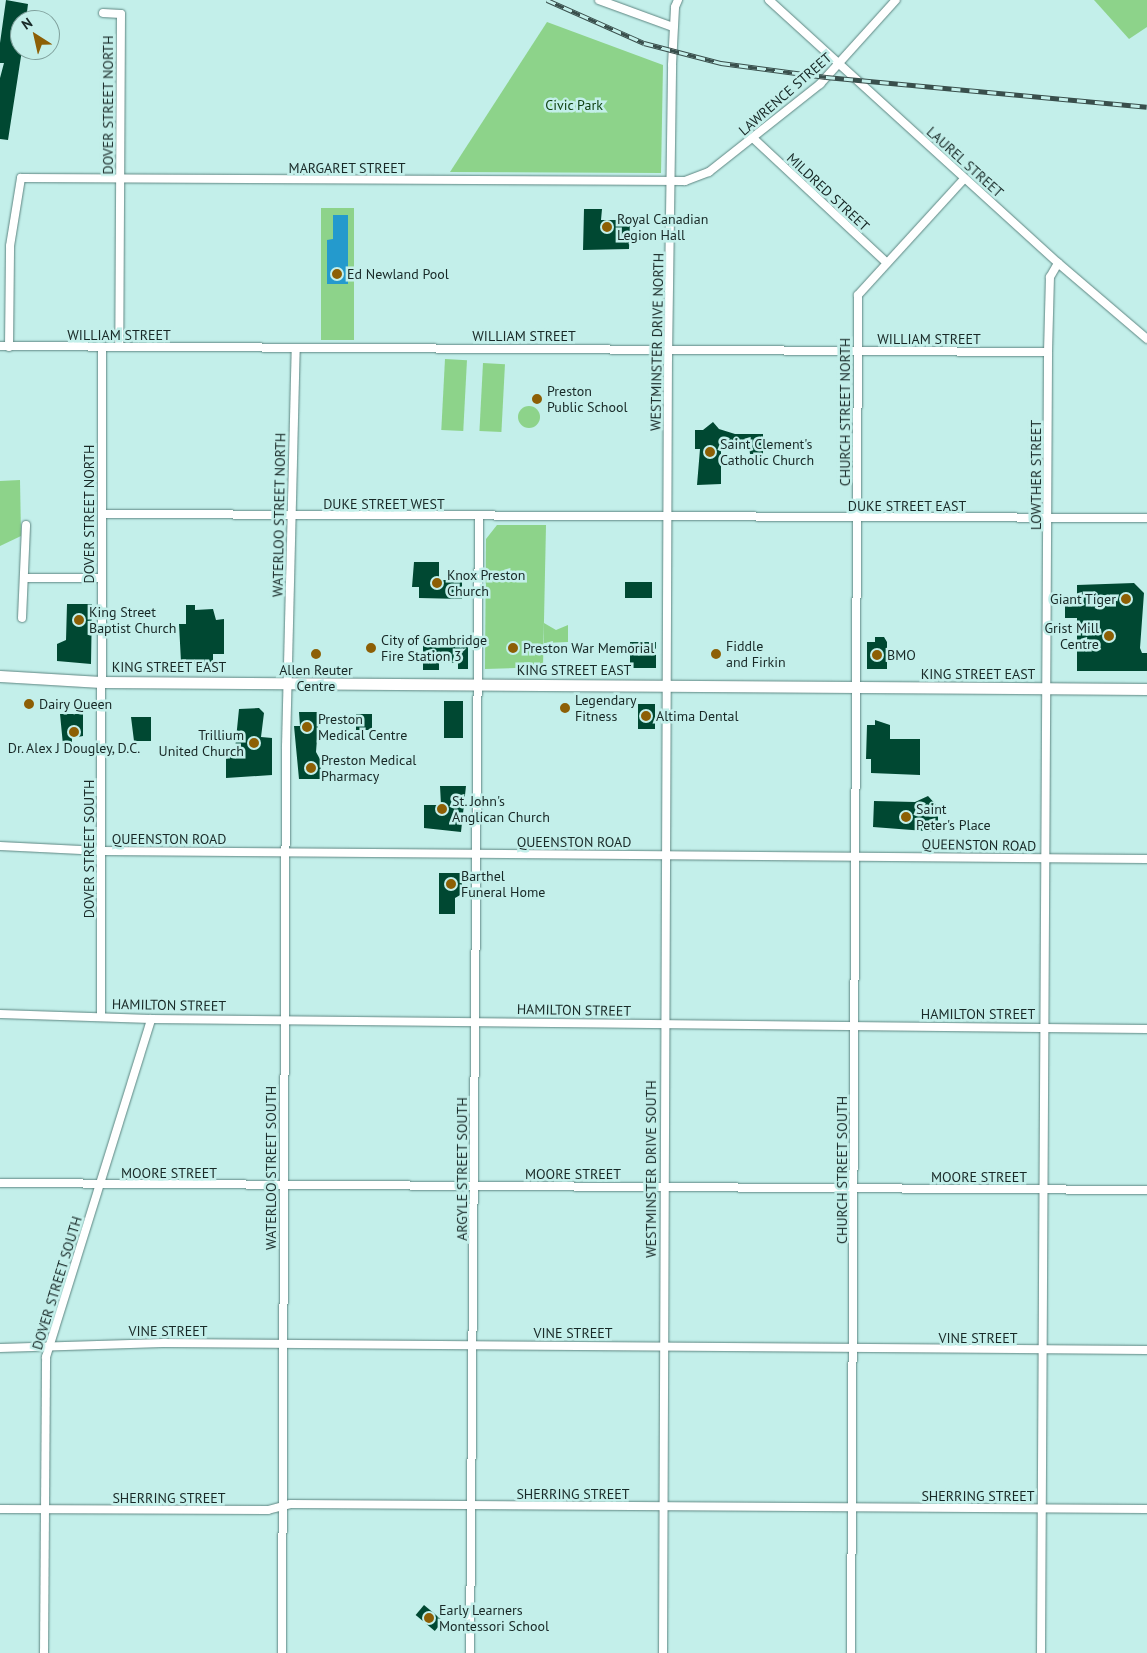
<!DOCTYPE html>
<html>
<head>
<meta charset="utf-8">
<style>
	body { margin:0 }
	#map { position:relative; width:1147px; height:1653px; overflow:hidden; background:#c3efea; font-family:"PT Sans",sans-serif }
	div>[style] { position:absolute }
	.green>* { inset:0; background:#8dd38a; transform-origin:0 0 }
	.round { border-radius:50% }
	.water>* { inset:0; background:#249acd }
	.building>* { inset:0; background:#004832; transform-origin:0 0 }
	.roads { filter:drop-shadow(0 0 1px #5d8581) drop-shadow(0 0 1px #5d8581) }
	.street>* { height:8px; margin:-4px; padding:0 4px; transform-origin:4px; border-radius:4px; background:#fff }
	.secondary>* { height:11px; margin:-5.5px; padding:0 5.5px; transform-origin:5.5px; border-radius:5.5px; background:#fff }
	.rail>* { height:5px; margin-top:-2.5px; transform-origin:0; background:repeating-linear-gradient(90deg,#c3efea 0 9px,#394f4c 0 18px); box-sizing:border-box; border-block:1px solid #394f4c }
	.dots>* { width:14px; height:14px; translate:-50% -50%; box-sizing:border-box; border:2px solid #c3efea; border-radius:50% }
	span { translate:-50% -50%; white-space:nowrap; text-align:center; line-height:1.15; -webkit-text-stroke:5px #c3efea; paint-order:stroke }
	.street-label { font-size:14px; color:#182927 }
	.park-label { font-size:14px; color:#0d3e0e }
	.poi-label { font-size:14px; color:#182927 }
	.left { translate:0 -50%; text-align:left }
	.right { translate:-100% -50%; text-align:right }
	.north { position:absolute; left:10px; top:10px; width:50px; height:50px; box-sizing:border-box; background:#c3efea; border:1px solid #7fa09c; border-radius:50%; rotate:325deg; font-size:14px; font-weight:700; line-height:20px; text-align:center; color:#182927 }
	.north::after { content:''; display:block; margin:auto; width:18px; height:22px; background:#8d5f05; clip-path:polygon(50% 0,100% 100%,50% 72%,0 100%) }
</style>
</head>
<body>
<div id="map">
	<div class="green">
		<i style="clip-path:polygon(1094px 0,1147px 0,1147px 27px,1129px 39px)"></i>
		<i style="clip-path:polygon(547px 22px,663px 65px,661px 173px,450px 172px)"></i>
		<i style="left:321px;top:208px;width:33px;height:132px"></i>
		<i style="left:445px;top:359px;width:22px;height:71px;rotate:3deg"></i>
		<i style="left:483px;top:363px;width:22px;height:68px;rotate:3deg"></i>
		<i class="round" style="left:518px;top:406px;width:22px;height:22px"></i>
		<i style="clip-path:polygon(20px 480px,21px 536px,0 546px,0 481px)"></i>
		<i style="clip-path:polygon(497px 525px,546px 525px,543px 667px,485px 669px,486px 539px)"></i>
		<i style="clip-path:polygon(544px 623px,556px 630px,568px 625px,568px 642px,544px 643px)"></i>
	</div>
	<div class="water">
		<i style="clip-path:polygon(333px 215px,348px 215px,348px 284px,327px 284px,327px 240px,333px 239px)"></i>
	</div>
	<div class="building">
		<i style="clip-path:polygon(6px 0,28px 4px,26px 20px,20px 20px,22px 50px,8px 140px,0 139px,0 78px,4px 63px,0 63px,0 43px)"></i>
		<i style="clip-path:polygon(584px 209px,602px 209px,601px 220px,630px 220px,629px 249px,583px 250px)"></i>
		<i style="clip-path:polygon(713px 422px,719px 429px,735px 434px,763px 434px,763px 454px,750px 454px,749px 447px,721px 449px,721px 484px,697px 485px,700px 449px,695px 449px,695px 430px,703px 430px)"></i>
		<i style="clip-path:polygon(414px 562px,439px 562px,439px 580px,462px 580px,462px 599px,419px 598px,419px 587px,412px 587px)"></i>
		<i style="left:625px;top:582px;width:27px;height:16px"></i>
		<i style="clip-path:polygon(1134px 583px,1144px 593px,1140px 648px,1142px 653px,1147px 653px,1147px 671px,1077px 671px,1077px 618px,1065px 618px,1065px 605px,1077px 605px,1077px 585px)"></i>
		<i style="clip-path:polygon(67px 604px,92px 604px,91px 664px,57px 661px,57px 644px,66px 640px)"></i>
		<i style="clip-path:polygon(186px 605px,195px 605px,195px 610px,213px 609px,216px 620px,224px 619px,224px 654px,213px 654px,213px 668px,181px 662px,179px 624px,186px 624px)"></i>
		<i style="clip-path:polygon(423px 636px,439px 636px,439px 644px,468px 644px,468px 669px,458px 669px,458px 663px,439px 663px,439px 670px,423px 670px)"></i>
		<i style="clip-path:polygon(875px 637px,884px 637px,887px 642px,887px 669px,867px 669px,867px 642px,875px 642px)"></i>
		<i style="left:630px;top:642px;width:26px;height:26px"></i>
		<i style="left:444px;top:701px;width:19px;height:37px"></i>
		<i style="left:638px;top:704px;width:17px;height:25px"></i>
		<i style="clip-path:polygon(259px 708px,264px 713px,261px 737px,272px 738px,272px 775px,226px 778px,226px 749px,235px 749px,239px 709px)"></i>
		<i style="clip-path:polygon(299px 712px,319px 712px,316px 752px,321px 761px,320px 779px,299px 779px,294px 726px,300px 726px)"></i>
		<i style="clip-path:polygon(60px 714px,83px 714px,83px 736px,72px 738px,72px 745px,63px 745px)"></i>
		<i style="left:356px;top:714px;width:16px;height:16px"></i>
		<i style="clip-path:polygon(131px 717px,151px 717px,151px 741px,134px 741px)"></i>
		<i style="clip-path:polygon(875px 720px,890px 725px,890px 739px,920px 739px,920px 775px,871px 773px,871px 759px,866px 759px,867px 725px,875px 725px)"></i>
		<i style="clip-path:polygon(440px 786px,466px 786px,461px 832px,424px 828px,424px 805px,441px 805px)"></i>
		<i style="clip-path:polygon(928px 796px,938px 807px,938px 832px,873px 827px,874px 801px,915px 802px)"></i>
		<i style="clip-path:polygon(439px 873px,462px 873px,462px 894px,455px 898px,455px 914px,439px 914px)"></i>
		<i style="left:424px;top:1605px;width:25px;height:13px;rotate:40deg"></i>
	</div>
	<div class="roads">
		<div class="street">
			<i style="left:599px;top:0;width:79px;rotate:20deg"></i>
			<i style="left:769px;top:0;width:391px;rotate:42.3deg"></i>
			<i style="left:1058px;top:263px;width:117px;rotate:40.5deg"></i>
			<i style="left:103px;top:13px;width:18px;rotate:3deg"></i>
			<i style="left:121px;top:14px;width:333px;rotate:90.3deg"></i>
			<i style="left:754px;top:139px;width:180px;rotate:43deg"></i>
			<i style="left:0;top:346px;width:1048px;rotate:0.33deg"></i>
			<i style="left:9px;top:347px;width:101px;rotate:-89.4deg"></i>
			<i style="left:10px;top:246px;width:69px;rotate:-80.8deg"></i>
			<i style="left:21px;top:178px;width:664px;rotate:0.26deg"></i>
			<i style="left:685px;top:181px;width:26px;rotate:-21deg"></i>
			<i style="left:709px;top:172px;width:142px;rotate:-38.4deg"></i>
			<i style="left:820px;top:84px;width:113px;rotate:-47.9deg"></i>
			<i style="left:102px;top:514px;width:1045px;rotate:0.22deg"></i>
			<i style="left:24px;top:578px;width:77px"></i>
			<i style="left:22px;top:618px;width:93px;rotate:-87.5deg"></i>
			<i style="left:0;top:846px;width:101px;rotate:2.8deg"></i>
			<i style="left:101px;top:851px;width:1046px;rotate:0.44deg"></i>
			<i style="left:0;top:1014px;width:151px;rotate:1.9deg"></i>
			<i style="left:151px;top:1019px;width:996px;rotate:0.58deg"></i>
			<i style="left:101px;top:1016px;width:669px;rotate:-89.91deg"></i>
			<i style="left:0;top:1183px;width:1147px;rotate:0.35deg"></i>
			<i style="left:0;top:1348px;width:163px;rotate:-1.8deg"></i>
			<i style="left:163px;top:1343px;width:984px;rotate:0.41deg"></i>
			<i style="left:0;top:1509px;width:268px;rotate:0.2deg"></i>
			<i style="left:268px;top:1510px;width:23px;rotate:-15deg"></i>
			<i style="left:290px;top:1504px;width:857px;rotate:0.33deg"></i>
			<i style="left:44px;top:1653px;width:296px;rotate:-89.6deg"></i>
			<i style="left:46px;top:1357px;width:354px;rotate:-72.7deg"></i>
			<i style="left:282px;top:1653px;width:907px;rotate:-89.75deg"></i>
			<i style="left:286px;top:746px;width:398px;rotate:-88.6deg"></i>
			<i style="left:470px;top:1653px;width:1136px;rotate:-89.55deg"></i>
			<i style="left:663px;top:1653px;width:1294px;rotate:-89.78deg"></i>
			<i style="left:668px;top:359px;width:294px;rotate:-89.2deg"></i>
			<i style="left:672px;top:65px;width:58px;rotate:-87deg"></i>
			<i style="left:675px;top:7px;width:8px;rotate:-67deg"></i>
			<i style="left:851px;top:1653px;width:1358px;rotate:-89.7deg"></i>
			<i style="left:858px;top:295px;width:157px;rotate:-47.6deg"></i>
			<i style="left:1041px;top:1653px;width:1301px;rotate:-89.69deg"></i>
			<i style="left:1048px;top:352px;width:75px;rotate:-88.5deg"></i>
			<i style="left:1050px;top:277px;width:16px;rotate:-60deg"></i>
		</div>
		<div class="secondary">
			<i style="left:0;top:676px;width:101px;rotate:3.4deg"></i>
			<i style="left:101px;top:682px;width:1046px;rotate:0.38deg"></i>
		</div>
	</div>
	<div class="rail">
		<i style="left:547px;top:0;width:106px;rotate:23.9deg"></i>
		<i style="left:644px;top:43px;width:80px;rotate:14.6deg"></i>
		<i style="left:721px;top:63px;width:106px;rotate:7.6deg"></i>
		<i style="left:826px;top:77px;width:322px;rotate:5.3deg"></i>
	</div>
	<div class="dots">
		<i style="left:607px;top:227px;background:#8d5f05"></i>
		<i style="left:337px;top:274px;background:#8d5f05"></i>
		<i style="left:537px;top:399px;background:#8d5f05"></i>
		<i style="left:710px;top:452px;background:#8d5f05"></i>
		<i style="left:437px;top:583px;background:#8d5f05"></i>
		<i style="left:1126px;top:599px;background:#8d5f05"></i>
		<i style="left:79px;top:620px;background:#8d5f05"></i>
		<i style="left:1109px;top:636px;background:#8d5f05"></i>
		<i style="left:371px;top:648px;background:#8d5f05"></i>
		<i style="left:513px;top:648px;background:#8d5f05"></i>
		<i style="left:316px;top:654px;background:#8d5f05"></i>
		<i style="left:716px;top:654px;background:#8d5f05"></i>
		<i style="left:877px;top:655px;background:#8d5f05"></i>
		<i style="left:29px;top:704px;background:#8d5f05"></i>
		<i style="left:565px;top:708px;background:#8d5f05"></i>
		<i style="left:646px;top:716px;background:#8d5f05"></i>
		<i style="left:307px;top:727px;background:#8d5f05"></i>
		<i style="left:74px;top:732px;background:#8d5f05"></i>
		<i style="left:254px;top:743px;background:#8d5f05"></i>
		<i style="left:311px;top:768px;background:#8d5f05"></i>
		<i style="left:442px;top:809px;background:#8d5f05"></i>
		<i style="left:906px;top:817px;background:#8d5f05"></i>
		<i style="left:451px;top:884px;background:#8d5f05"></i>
		<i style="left:429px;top:1618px;background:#8d5f05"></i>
	</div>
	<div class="street-label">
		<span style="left:785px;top:94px;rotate:-41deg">LAWRENCE STREET</span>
		<span style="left:108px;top:105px;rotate:-90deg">DOVER STREET NORTH</span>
		<span style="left:965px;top:162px;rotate:42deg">LAUREL STREET</span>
		<span style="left:347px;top:168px">MARGARET STREET</span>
		<span style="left:828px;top:192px;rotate:43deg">MILDRED STREET</span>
		<span style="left:119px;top:335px">WILLIAM STREET</span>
		<span style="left:524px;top:336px">WILLIAM STREET</span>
		<span style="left:929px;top:339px">WILLIAM STREET</span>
		<span style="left:657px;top:342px;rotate:-89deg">WESTMINSTER DRIVE NORTH</span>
		<span style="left:845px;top:412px;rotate:-90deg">CHURCH STREET NORTH</span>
		<span style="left:1036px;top:475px;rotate:-90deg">LOWTHER STREET</span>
		<span style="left:384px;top:504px">DUKE STREET WEST</span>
		<span style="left:907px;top:506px">DUKE STREET EAST</span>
		<span style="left:89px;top:514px;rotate:-90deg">DOVER STREET NORTH</span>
		<span style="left:279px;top:515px;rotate:-89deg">WATERLOO STREET NORTH</span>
		<span style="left:169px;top:667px">KING STREET EAST</span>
		<span style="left:574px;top:670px">KING STREET EAST</span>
		<span style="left:978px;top:674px">KING STREET EAST</span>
		<span style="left:169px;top:839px">QUEENSTON ROAD</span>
		<span style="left:574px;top:842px">QUEENSTON ROAD</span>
		<span style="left:979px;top:845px;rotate:1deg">QUEENSTON ROAD</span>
		<span style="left:89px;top:849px;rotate:-90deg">DOVER STREET SOUTH</span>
		<span style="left:169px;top:1005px;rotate:1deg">HAMILTON STREET</span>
		<span style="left:574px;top:1010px;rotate:1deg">HAMILTON STREET</span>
		<span style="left:978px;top:1014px">HAMILTON STREET</span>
		<span style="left:271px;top:1168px;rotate:-90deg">WATERLOO STREET SOUTH</span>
		<span style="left:462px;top:1169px;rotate:-90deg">ARGYLE STREET SOUTH</span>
		<span style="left:651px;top:1169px;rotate:-90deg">WESTMINSTER DRIVE SOUTH</span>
		<span style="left:842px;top:1170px;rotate:-90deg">CHURCH STREET SOUTH</span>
		<span style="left:169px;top:1173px">MOORE STREET</span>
		<span style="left:573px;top:1174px">MOORE STREET</span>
		<span style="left:979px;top:1177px">MOORE STREET</span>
		<span style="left:57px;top:1283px;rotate:-73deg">DOVER STREET SOUTH</span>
		<span style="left:168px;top:1331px">VINE STREET</span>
		<span style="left:573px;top:1333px">VINE STREET</span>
		<span style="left:978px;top:1338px">VINE STREET</span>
		<span style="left:573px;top:1494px">SHERRING STREET</span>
		<span style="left:978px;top:1496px">SHERRING STREET</span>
		<span style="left:169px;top:1498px">SHERRING STREET</span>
	</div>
	<div class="park-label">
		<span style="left:574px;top:105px">Civic Park</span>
	</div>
	<div class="poi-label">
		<span class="left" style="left:617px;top:227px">Royal Canadian<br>Legion Hall</span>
		<span class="left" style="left:347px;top:274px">Ed Newland Pool</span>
		<span class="left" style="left:547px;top:399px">Preston<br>Public School</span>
		<span class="left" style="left:720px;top:452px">Saint Clement's<br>Catholic Church</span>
		<span class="left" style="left:447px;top:583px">Knox Preston<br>Church</span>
		<span class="right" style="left:1116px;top:599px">Giant Tiger</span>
		<span class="left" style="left:89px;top:620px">King Street<br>Baptist Church</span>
		<span class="right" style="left:1099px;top:636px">Grist Mill<br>Centre</span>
		<span class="left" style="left:381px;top:648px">City of Cambridge<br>Fire Station 3</span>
		<span class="left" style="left:726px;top:654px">Fiddle<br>and Firkin</span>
		<span class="left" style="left:523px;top:648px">Preston War Memorial</span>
		<span class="left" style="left:887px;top:655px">BMO</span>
		<span style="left:316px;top:678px">Allen Reuter<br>Centre</span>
		<span class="left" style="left:575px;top:708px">Legendary<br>Fitness</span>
		<span class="left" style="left:39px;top:704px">Dairy Queen</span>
		<span class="left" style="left:656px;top:716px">Altima Dental</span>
		<span class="left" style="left:318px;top:727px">Preston<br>Medical Centre</span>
		<span class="right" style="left:244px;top:743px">Trillium<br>United Church</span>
		<span style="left:74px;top:748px">Dr. Alex J Dougley, D.C.</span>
		<span class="left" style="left:321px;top:768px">Preston Medical<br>Pharmacy</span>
		<span class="left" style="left:452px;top:809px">St. John's<br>Anglican Church</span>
		<span class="left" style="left:916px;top:817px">Saint<br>Peter's Place</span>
		<span class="left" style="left:461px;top:884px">Barthel<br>Funeral Home</span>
		<span class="left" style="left:439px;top:1618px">Early Learners<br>Montessori School</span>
	</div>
	<div class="north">N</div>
</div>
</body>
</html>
